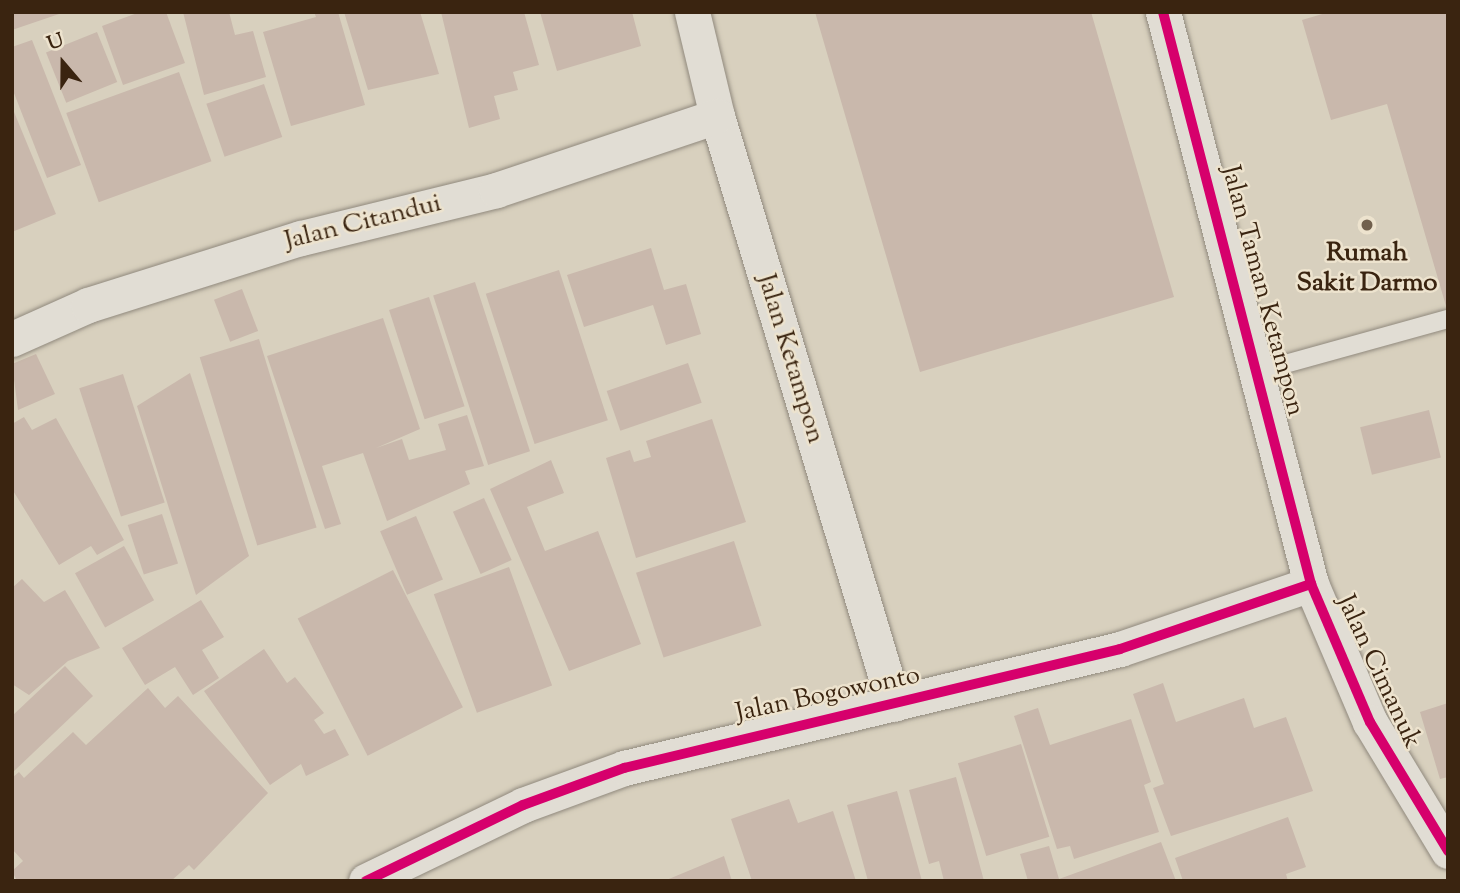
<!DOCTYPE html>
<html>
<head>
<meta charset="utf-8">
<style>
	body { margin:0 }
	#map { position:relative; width:1460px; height:893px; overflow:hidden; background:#d8d0be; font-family:"Sorts Mill Goudy",serif }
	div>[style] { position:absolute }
	.building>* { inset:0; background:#c9b8ac; transform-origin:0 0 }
	.roads { filter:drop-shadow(0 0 2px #90897d) drop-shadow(0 0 2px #90897d) }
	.lane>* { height:18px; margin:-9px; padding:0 9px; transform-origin:9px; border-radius:9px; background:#e1ddd4 }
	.street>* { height:35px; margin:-17.5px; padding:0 17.5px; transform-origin:17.5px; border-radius:17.5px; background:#e1ddd4 }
	.cycleway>* { height:10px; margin:-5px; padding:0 5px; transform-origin:5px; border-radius:5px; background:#d6006c }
	.dots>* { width:19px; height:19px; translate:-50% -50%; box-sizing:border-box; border:4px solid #ede3ce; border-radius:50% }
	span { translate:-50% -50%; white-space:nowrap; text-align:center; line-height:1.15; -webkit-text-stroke:5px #ede3ce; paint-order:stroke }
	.street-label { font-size:26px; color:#3a2410 }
	.poi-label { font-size:26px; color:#3a2410; font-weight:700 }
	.frame { position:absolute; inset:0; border:14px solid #3a2410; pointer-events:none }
	.north { position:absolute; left:28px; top:28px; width:70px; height:70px; -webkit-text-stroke:5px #ede3ce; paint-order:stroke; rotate:340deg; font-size:19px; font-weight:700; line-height:28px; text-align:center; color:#3a2410 }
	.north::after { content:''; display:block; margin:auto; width:24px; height:32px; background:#3a2410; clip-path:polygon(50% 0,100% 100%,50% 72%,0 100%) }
</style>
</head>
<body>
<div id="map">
	<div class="building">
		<i style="clip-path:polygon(12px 12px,62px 12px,62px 13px,12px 30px)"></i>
		<i style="clip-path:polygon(140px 12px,166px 12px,185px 63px,123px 85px,102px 26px)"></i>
		<i style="clip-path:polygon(183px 12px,229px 12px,235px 35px,253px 31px,266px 77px,204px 95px)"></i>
		<i style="clip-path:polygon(314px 12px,338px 12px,365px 105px,291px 126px,263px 32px,316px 17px)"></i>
		<i style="clip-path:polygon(344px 12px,420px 12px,439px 74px,368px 90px)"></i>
		<i style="clip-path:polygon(441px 12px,524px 12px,539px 65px,513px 72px,518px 90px,494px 96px,500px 119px,469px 128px)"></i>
		<i style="clip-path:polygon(540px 12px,632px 12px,641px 46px,557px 71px)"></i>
		<i style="clip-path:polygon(815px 12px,1091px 12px,1174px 297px,920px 372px)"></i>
		<i style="clip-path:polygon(1329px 12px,1448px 12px,1448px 313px,1387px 104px,1331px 120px,1302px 20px)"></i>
		<i style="left:97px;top:32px;width:54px;height:55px;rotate:68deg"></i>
		<i style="clip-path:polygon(32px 40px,81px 165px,47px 178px,12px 88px,12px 47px)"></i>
		<i style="left:179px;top:72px;width:95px;height:120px;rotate:70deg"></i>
		<i style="left:264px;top:84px;width:56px;height:61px;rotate:71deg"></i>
		<i style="clip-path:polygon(12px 107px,56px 214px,12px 232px)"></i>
		<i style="clip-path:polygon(651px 248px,664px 290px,686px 284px,701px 334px,666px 345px,653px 305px,584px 327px,567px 275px)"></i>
		<i style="left:559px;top:270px;width:158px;height:77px;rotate:72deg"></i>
		<i style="left:475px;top:282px;width:178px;height:44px;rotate:72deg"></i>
		<i style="left:242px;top:289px;width:45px;height:30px;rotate:69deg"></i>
		<i style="left:429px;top:297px;width:115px;height:42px;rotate:72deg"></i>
		<i style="clip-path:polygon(383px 318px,420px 429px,376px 448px,402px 439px,409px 460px,446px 450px,438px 424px,467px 415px,484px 466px,465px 471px,470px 484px,387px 521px,363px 453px,322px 466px,341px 524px,325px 529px,267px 356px)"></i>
		<i style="left:259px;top:339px;width:197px;height:62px;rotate:73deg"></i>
		<i style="clip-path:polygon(36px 354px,55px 394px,18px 410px,12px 364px)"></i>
		<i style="left:688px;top:363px;width:42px;height:86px;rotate:71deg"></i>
		<i style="clip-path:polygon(190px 373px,249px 556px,196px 595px,137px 406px)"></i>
		<i style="left:123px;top:374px;width:135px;height:46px;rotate:72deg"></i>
		<i style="left:1429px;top:410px;width:49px;height:71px;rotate:76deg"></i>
		<i style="clip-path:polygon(24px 417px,32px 430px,56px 418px,124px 540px,97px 555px,91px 546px,59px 565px,12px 489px,12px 424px)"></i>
		<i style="clip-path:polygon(712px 419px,746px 522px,636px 558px,606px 458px,630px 450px,634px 462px,651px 457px,646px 441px)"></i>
		<i style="clip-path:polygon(551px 460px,564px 493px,527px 507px,545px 551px,598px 531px,641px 644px,569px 671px,490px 489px)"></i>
		<i style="left:484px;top:498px;width:68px;height:34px;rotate:66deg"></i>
		<i style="left:162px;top:514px;width:52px;height:36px;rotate:72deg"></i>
		<i style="left:416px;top:516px;width:69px;height:39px;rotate:67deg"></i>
		<i style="left:734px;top:541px;width:89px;height:103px;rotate:72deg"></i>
		<i style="left:124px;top:546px;width:62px;height:56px;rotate:61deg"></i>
		<i style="left:509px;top:567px;width:126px;height:80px;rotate:70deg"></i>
		<i style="left:393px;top:570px;width:154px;height:107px;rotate:63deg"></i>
		<i style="clip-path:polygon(22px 579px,44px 602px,65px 590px,100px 648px,68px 661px,29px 695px,12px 684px,12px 588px)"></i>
		<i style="clip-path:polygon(201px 600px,224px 637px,202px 650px,219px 678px,193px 695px,175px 667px,145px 685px,122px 648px)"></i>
		<i style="clip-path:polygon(264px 649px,287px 683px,295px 677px,324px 713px,314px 720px,324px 734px,335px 729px,349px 755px,306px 776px,301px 764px,270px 785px,204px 691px)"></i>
		<i style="clip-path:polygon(65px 666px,93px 696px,12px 773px,12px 716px)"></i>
		<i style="clip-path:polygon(1163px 683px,1176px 722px,1244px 698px,1254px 728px,1286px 717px,1313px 791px,1171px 836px,1153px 788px,1164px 784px,1133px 694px)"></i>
		<i style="clip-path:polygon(148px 688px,165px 708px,178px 696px,268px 793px,194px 870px,189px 865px,171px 881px,17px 881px,12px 871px,23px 861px,12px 849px,12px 778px,19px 772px,24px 778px,73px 732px,86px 745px)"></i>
		<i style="clip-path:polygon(1448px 703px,1448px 777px,1440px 779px,1420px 712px)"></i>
		<i style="clip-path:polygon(1038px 708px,1050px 745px,1131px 719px,1151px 782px,1144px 785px,1159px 832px,1074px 859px,1070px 846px,1057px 849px,1014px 716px)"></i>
		<i style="left:1021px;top:744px;width:97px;height:66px;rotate:73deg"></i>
		<i style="clip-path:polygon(956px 777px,984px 881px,944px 881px,939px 861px,929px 864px,909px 790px)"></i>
		<i style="clip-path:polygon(897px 791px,922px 881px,868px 881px,847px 805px)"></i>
		<i style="clip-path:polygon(789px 799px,798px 823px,833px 811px,856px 881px,752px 881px,731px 819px)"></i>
		<i style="clip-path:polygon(1288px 817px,1306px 867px,1286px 874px,1288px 881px,1183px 881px,1175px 858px)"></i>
		<i style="clip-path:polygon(1161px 842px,1176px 881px,1028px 881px,1020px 854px,1049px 846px,1059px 879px)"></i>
		<i style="clip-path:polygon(724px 856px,732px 881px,664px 881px)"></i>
	</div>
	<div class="roads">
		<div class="lane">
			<i style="left:1260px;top:371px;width:195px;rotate:-15.5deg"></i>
		</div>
		<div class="street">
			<i style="left:692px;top:12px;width:107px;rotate:76.5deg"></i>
			<i style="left:717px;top:116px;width:614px;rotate:73.25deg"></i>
			<i style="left:1163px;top:12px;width:591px;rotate:75.49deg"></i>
			<i style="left:1311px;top:584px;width:150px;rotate:66.9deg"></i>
			<i style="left:1370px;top:722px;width:151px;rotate:58.8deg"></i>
			<i style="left:12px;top:339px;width:83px;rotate:-24.1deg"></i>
			<i style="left:88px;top:305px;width:223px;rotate:-17.5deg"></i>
			<i style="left:301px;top:238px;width:201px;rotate:-13.8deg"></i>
			<i style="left:496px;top:190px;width:233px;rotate:-18.5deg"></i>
			<i style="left:366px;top:881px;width:174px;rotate:-25.8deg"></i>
			<i style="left:523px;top:805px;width:108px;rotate:-20.1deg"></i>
			<i style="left:624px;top:768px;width:510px;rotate:-13.49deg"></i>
			<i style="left:1120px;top:649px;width:202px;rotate:-18.8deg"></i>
		</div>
	</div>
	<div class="cycleway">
		<i style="left:1163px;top:12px;width:591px;rotate:75.49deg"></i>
		<i style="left:1311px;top:584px;width:150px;rotate:66.9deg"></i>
		<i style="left:1370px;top:722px;width:151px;rotate:58.8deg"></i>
		<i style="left:366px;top:881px;width:174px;rotate:-25.8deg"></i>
		<i style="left:523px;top:805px;width:108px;rotate:-20.1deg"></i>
		<i style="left:624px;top:768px;width:510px;rotate:-13.49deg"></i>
		<i style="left:1120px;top:649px;width:202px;rotate:-18.8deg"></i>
	</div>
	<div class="dots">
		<i style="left:1367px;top:225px;background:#71604d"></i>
	</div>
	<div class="street-label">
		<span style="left:363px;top:223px;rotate:-14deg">Jalan Citandui</span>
		<span style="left:1262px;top:291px;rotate:75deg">Jalan Taman Ketampon</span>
		<span style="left:790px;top:359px;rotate:73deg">Jalan Ketampon</span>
		<span style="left:1378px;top:672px;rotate:65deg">Jalan Cimanuk</span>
		<span style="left:828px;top:695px;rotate:-12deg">Jalan Bogowonto</span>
	</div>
	<div class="poi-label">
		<span style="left:1367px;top:269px">Rumah<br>Sakit Darmo</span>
	</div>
	<div class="frame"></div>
	<div class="north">U</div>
</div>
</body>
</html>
